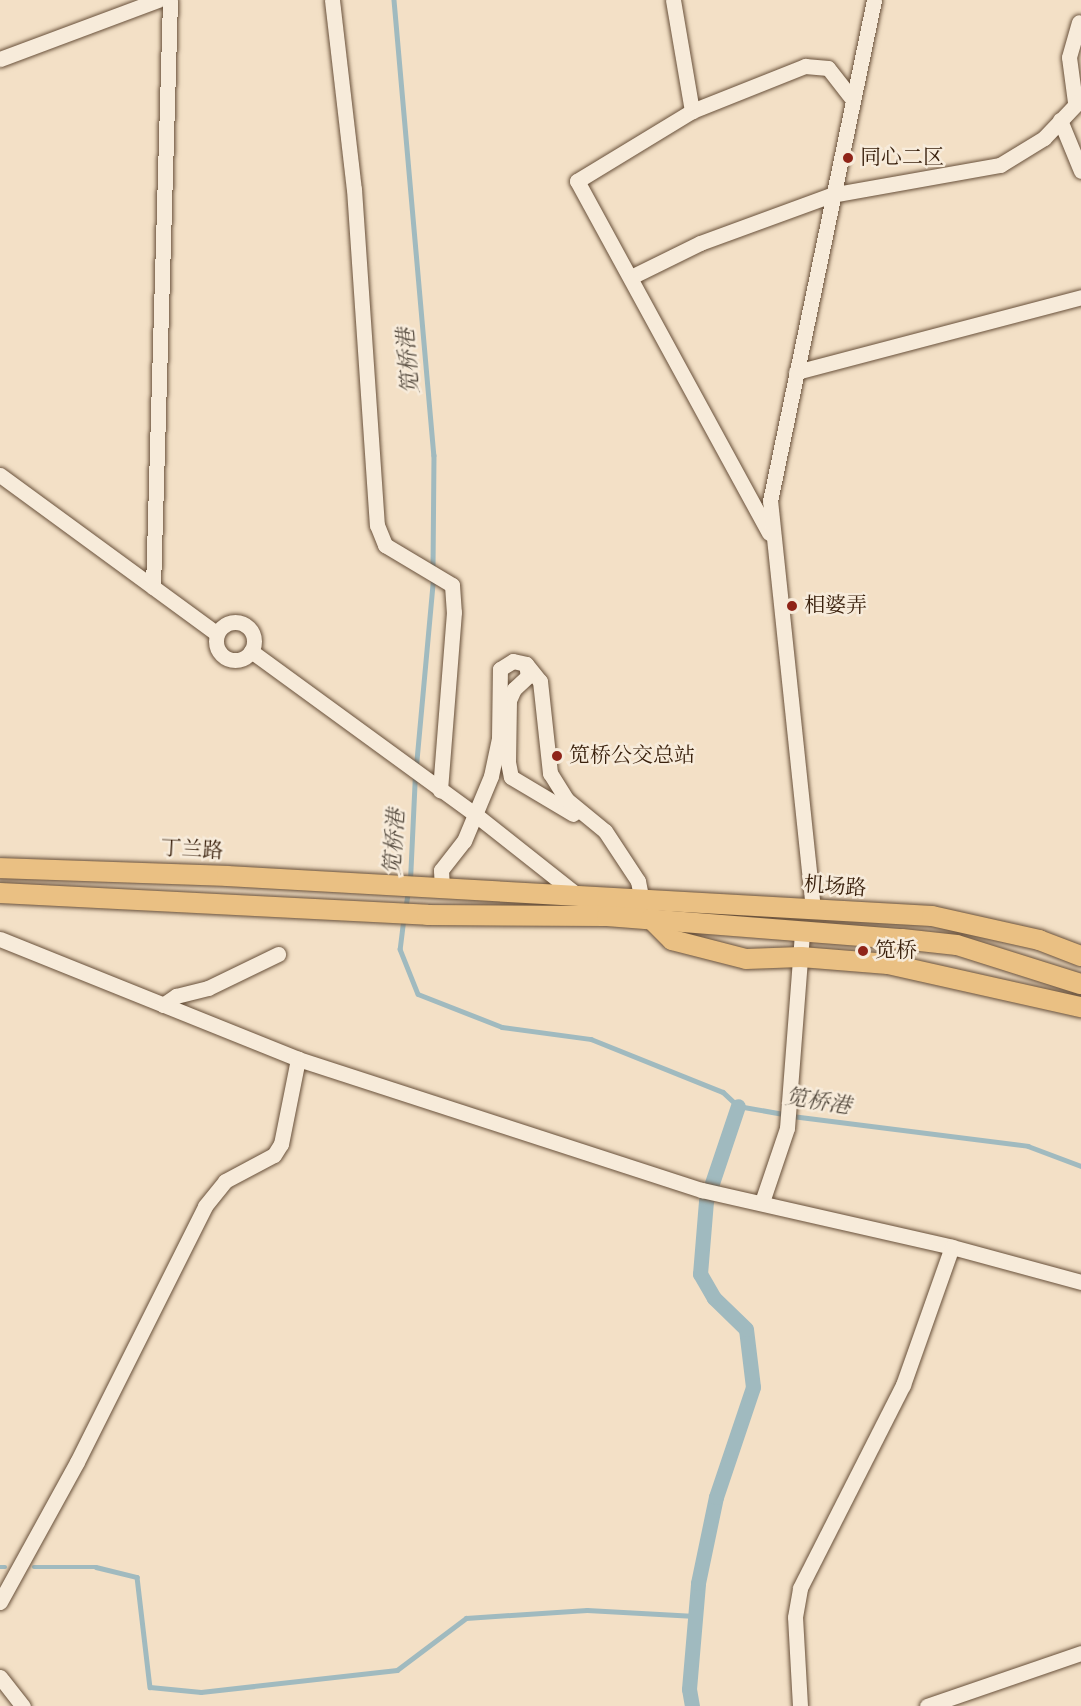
<!DOCTYPE html>
<html>
<head>
<meta charset="utf-8">
<style>
	body { margin:0 }
	#map { position:relative; width:1081px; height:1706px; overflow:hidden; background:#f3e0c6; font-family:"IM FELL Double Pica","Noto Serif SC",serif }
	div>[style] { position:absolute }
	.stream>* { height:4.5px; margin:-2.25px; padding:0 2.25px; transform-origin:2.25px; border-radius:2.25px; background:#a0babf }
	.canal>* { height:15px; margin:-7.5px; padding:0 7.5px; transform-origin:7.5px; border-radius:7.5px; background:#a0babf }
	.roads { filter:drop-shadow(0 0 2px #68503a) drop-shadow(0 0 2px #68503a) }
	.minor>* { height:15px; margin:-7.5px; padding:0 7.5px; transform-origin:7.5px; border-radius:7.5px; background:#f7ebda }
	.minor>.ring { margin:-7.5px; padding:0; box-sizing:content-box; background:none; border:15px solid #f7ebda; border-radius:50% }
	.major>* { height:20px; margin:-10px; padding:0 10px; transform-origin:10px; border-radius:10px; background:#eac083 }
	.dots>* { width:16px; height:16px; translate:-50% -50%; box-sizing:border-box; border:3px solid #f7ebda; border-radius:50% }
	span { translate:-50% -50%; white-space:nowrap; text-align:center; line-height:1.15; -webkit-text-stroke:5px #f7ebda; paint-order:stroke }
	.poi-label { font-size:21px; color:#39200c }
	.left { translate:0 -50%; text-align:left }
	.street-label { font-size:21px; color:#39200c }
	.water-label { font-size:22px; color:#584e42; font-style:italic }
</style>
</head>
<body>
<div id="map">
	<div class="stream">
		<i style="left:394px;top:0;width:457px;rotate:85deg"></i>
		<i style="left:434px;top:455px;width:114px;rotate:90.5deg"></i>
		<i style="left:416px;top:766px;width:189px;rotate:-84.8deg"></i>
		<i style="left:410px;top:880px;width:105px;rotate:-87.3deg"></i>
		<i style="left:405px;top:910px;width:18px;rotate:-81deg"></i>
		<i style="left:404px;top:918px;width:31px;rotate:97deg"></i>
		<i style="left:400px;top:949px;width:48px;rotate:68.2deg"></i>
		<i style="left:418px;top:994px;width:90px;rotate:21.4deg"></i>
		<i style="left:502px;top:1027px;width:90px;rotate:7.7deg"></i>
		<i style="left:591px;top:1039px;width:142px;rotate:21.9deg"></i>
		<i style="left:723px;top:1092px;width:21px;rotate:43deg"></i>
		<i style="left:738px;top:1106px;width:47px;rotate:9.9deg"></i>
		<i style="left:792px;top:1116px;width:238px;rotate:7.2deg"></i>
		<i style="left:1028px;top:1146px;width:57px;rotate:20.7deg"></i>
		<i style="left:0;top:1567px;width:5px"></i>
		<i style="left:34px;top:1567px;width:62px"></i>
		<i style="left:96px;top:1567px;width:42px;rotate:13.7deg"></i>
		<i style="left:137px;top:1577px;width:111px;rotate:83.3deg"></i>
		<i style="left:150px;top:1687px;width:51px;rotate:5.6deg"></i>
		<i style="left:201px;top:1692px;width:197px;rotate:-6.4deg"></i>
		<i style="left:397px;top:1670px;width:86px;rotate:-37deg"></i>
		<i style="left:466px;top:1618px;width:121px;rotate:-3.8deg"></i>
		<i style="left:587px;top:1610px;width:108px;rotate:3.2deg"></i>
	</div>
	<div class="canal">
		<i style="left:692px;top:1706px;width:17px;rotate:-100deg"></i>
		<i style="left:689px;top:1689px;width:106px;rotate:-85.1deg"></i>
		<i style="left:698px;top:1583px;width:88px;rotate:-78.2deg"></i>
		<i style="left:716px;top:1497px;width:116px;rotate:-71.4deg"></i>
		<i style="left:753px;top:1387px;width:58px;rotate:-96.9deg"></i>
		<i style="left:746px;top:1329px;width:45px;rotate:-135.9deg"></i>
		<i style="left:714px;top:1298px;width:28px;rotate:-120deg"></i>
		<i style="left:700px;top:1274px;width:73px;rotate:-85.3deg"></i>
		<i style="left:706px;top:1201px;width:100px;rotate:-71.4deg"></i>
	</div>
	<div class="roads">
		<div class="minor">
			<i style="left:332px;top:0;width:190px;rotate:83.4deg"></i>
			<i style="left:354px;top:189px;width:337px;rotate:86.1deg"></i>
			<i style="left:377px;top:525px;width:22px;rotate:68deg"></i>
			<i style="left:385px;top:545px;width:78px;rotate:30.8deg"></i>
			<i style="left:452px;top:585px;width:27px;rotate:86deg"></i>
			<i style="left:454px;top:612px;width:179px;rotate:94.5deg"></i>
			<i style="left:673px;top:0;width:113px;rotate:80.3deg"></i>
			<i style="left:0;top:59px;width:169px;rotate:-20.5deg"></i>
			<i style="left:1075px;top:102px;width:45px;rotate:-97.6deg"></i>
			<i style="left:1069px;top:57px;width:36px;rotate:-74deg"></i>
			<i style="left:1060px;top:120px;width:55px;rotate:67.6deg"></i>
			<i style="left:631px;top:277px;width:77px;rotate:-26.2deg"></i>
			<i style="left:700px;top:243px;width:140px;rotate:-20.1deg"></i>
			<i style="left:831px;top:195px;width:172px;rotate:-10.1deg"></i>
			<i style="left:1000px;top:165px;width:52px;rotate:-31.5deg"></i>
			<i style="left:1044px;top:138px;width:54px;rotate:-46.5deg"></i>
			<i style="left:796px;top:372px;width:295px;rotate:-14.7deg"></i>
			<i style="left:0;top:475px;width:269px;rotate:36.2deg"></i>
			<i style="left:769px;top:533px;width:401px;rotate:-118.6deg"></i>
			<i style="left:577px;top:181px;width:135px;rotate:-31.3deg"></i>
			<i style="left:692px;top:111px;width:122px;rotate:-21.7deg"></i>
			<i style="left:805px;top:66px;width:23px;rotate:5deg"></i>
			<i style="left:828px;top:68px;width:37px;rotate:52deg"></i>
			<i style="left:153px;top:587px;width:587px;rotate:-88.34deg"></i>
			<i class="ring" style="left:216px;top:622px;width:23px;height:23px"></i>
			<i style="left:251px;top:651px;width:278px;rotate:36.1deg"></i>
			<i style="left:476px;top:815px;width:132px;rotate:38.3deg"></i>
			<i style="left:526px;top:664px;width:12px;rotate:81deg"></i>
			<i style="left:528px;top:676px;width:19px;rotate:137deg"></i>
			<i style="left:514px;top:689px;width:12px;rotate:114deg"></i>
			<i style="left:509px;top:700px;width:62px;rotate:90.9deg"></i>
			<i style="left:508px;top:762px;width:15px;rotate:79deg"></i>
			<i style="left:511px;top:777px;width:72px;rotate:30.8deg"></i>
			<i style="left:442px;top:889px;width:19px;rotate:-93deg"></i>
			<i style="left:441px;top:870px;width:37px;rotate:-52deg"></i>
			<i style="left:464px;top:841px;width:70px;rotate:-67.4deg"></i>
			<i style="left:491px;top:776px;width:39px;rotate:-78deg"></i>
			<i style="left:499px;top:738px;width:69px;rotate:-89.2deg"></i>
			<i style="left:500px;top:669px;width:15px;rotate:-32deg"></i>
			<i style="left:513px;top:661px;width:13px;rotate:13deg"></i>
			<i style="left:526px;top:664px;width:22px;rotate:51deg"></i>
			<i style="left:540px;top:681px;width:93px;rotate:83.8deg"></i>
			<i style="left:550px;top:773px;width:31px;rotate:58deg"></i>
			<i style="left:566px;top:799px;width:50px;rotate:39.4deg"></i>
			<i style="left:605px;top:831px;width:60px;rotate:56.6deg"></i>
			<i style="left:638px;top:881px;width:20px;rotate:79deg"></i>
			<i style="left:813px;top:909px;width:410px;rotate:-96deg"></i>
			<i style="left:770px;top:501px;width:512px;rotate:-78.27deg"></i>
			<i style="left:0;top:939px;width:321px;rotate:21.9deg"></i>
			<i style="left:298px;top:1059px;width:425px;rotate:18deg"></i>
			<i style="left:702px;top:1190px;width:256px;rotate:12.8deg"></i>
			<i style="left:952px;top:1247px;width:134px;rotate:15.2deg"></i>
			<i style="left:163px;top:1005px;width:16px;rotate:-35deg"></i>
			<i style="left:176px;top:996px;width:33px;rotate:-14deg"></i>
			<i style="left:208px;top:988px;width:78px;rotate:-25.9deg"></i>
			<i style="left:762px;top:1202px;width:78px;rotate:-71.3deg"></i>
			<i style="left:787px;top:1128px;width:197px;rotate:-85.6deg"></i>
			<i style="left:0;top:1602px;width:160px;rotate:-61.2deg"></i>
			<i style="left:77px;top:1462px;width:286px;rotate:-63.4deg"></i>
			<i style="left:205px;top:1206px;width:32px;rotate:-51deg"></i>
			<i style="left:225px;top:1181px;width:55px;rotate:-28deg"></i>
			<i style="left:274px;top:1155px;width:13px;rotate:-58deg"></i>
			<i style="left:281px;top:1144px;width:87px;rotate:-78.7deg"></i>
			<i style="left:0;top:1677px;width:37px;rotate:52deg"></i>
			<i style="left:800px;top:1706px;width:89px;rotate:-93.2deg"></i>
			<i style="left:795px;top:1617px;width:29px;rotate:-80deg"></i>
			<i style="left:800px;top:1588px;width:228px;rotate:-63.1deg"></i>
			<i style="left:903px;top:1385px;width:146px;rotate:-70.5deg"></i>
			<i style="left:927px;top:1706px;width:163px;rotate:-19deg"></i>
		</div>
		<div class="major">
			<i style="left:0;top:868px;width:227px;rotate:2deg"></i>
			<i style="left:227px;top:876px;width:706px;rotate:3.25deg"></i>
			<i style="left:932px;top:916px;width:110px;rotate:12.6deg"></i>
			<i style="left:1039px;top:940px;width:45px;rotate:20.9deg"></i>
			<i style="left:0;top:893px;width:428px;rotate:2.9deg"></i>
			<i style="left:427px;top:915px;width:180px;rotate:0.3deg"></i>
			<i style="left:607px;top:916px;width:296px;rotate:4.5deg"></i>
			<i style="left:902px;top:939px;width:55px;rotate:6.2deg"></i>
			<i style="left:957px;top:945px;width:130px;rotate:17.5deg"></i>
			<i style="left:651px;top:919px;width:30px;rotate:45deg"></i>
			<i style="left:672px;top:940px;width:76px;rotate:14.4deg"></i>
			<i style="left:746px;top:959px;width:55px;rotate:-2.1deg"></i>
			<i style="left:801px;top:957px;width:87px;rotate:4.6deg"></i>
			<i style="left:888px;top:964px;width:198px;rotate:12.6deg"></i>
		</div>
	</div>
	<div class="dots">
		<i style="left:848px;top:158px;background:#8f2418"></i>
		<i style="left:792px;top:606px;background:#8f2418"></i>
		<i style="left:557px;top:756px;background:#8f2418"></i>
		<i style="left:863px;top:951px;background:#8f2418"></i>
	</div>
	<div class="poi-label">
		<span class="left" style="left:860px;top:158px">同心二区</span>
		<span class="left" style="left:804px;top:606px">相婆弄</span>
		<span class="left" style="left:569px;top:756px">笕桥公交总站</span>
		<span class="left" style="left:875px;top:951px">笕桥</span>
	</div>
	<div class="street-label">
		<span style="left:192px;top:850px;rotate:3deg">丁兰路</span>
		<span style="left:835px;top:887px;rotate:4deg">机场路</span>
	</div>
	<div class="water-label">
		<span style="left:409px;top:361px;rotate:-95deg">笕桥港</span>
		<span style="left:395px;top:842px;rotate:-86deg">笕桥港</span>
		<span style="left:818px;top:1102px;rotate:9deg">笕桥港</span>
	</div>
</div>
</body>
</html>
